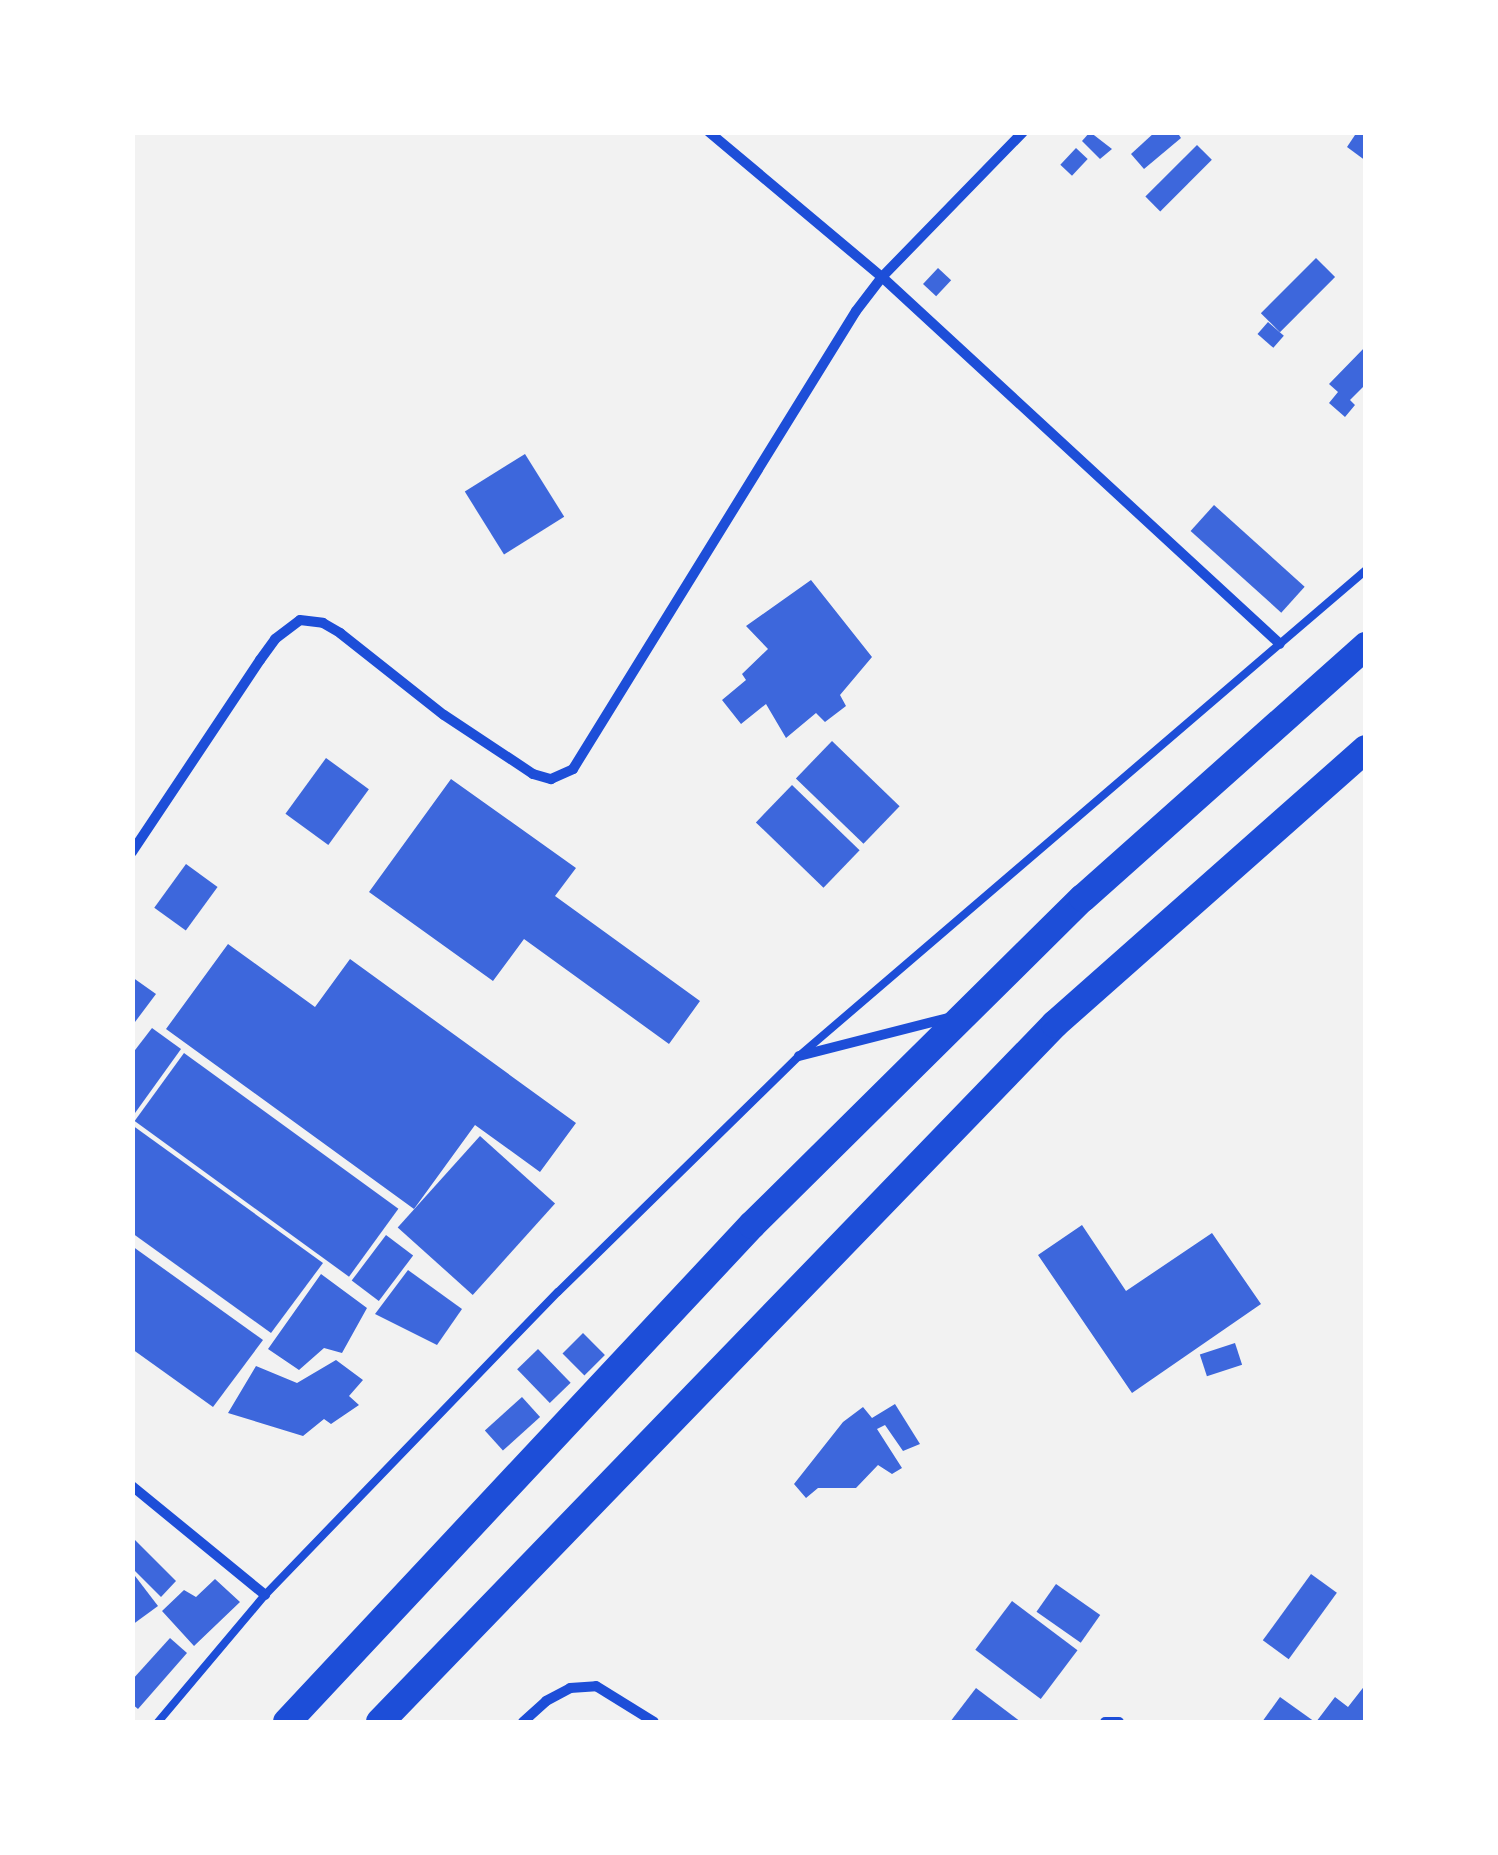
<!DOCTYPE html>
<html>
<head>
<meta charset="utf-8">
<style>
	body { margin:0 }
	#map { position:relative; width:1498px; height:1855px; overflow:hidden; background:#f2f2f2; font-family:Spectral,serif }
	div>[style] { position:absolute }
	.building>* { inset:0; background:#3d67dc; transform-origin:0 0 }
	.service>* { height:8px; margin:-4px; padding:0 4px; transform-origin:4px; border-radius:4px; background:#1d4ed8 }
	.minor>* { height:10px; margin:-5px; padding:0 5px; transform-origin:5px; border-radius:5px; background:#1d4ed8 }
	.trunk>* { height:28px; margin:-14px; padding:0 14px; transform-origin:14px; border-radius:14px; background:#1d4ed8 }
	span { translate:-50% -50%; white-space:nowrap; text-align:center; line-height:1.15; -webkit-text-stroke:10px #fff; paint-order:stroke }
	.frame { position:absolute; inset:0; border:135px solid #fff; pointer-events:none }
</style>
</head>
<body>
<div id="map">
	<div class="building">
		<i style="clip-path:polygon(1090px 132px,1112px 149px,1100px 159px,1082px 141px)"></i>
		<i style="clip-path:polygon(1155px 132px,1177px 132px,1181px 138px,1144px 169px,1131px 154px)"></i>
		<i style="clip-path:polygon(1357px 132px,1366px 132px,1366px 161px,1347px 147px)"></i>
		<i style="left:1197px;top:145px;width:21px;height:73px;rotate:45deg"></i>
		<i style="left:1076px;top:148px;width:16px;height:23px;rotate:43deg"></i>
		<i style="left:1316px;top:258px;width:27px;height:78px;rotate:45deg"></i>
		<i style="left:938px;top:268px;width:18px;height:22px;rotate:43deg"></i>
		<i style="left:1268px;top:322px;width:21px;height:16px;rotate:41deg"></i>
		<i style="clip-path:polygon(1366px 346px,1366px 384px,1350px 400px,1355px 405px,1345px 417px,1329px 403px,1338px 392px,1329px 384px)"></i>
		<i style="left:525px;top:454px;width:74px;height:71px;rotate:58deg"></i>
		<i style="left:1214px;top:505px;width:122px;height:35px;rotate:42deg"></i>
		<i style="clip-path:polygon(811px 580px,872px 657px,840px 695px,846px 706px,825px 722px,816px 713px,786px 738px,766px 704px,741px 724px,722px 700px,746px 680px,742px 674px,768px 649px,746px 626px)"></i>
		<i style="left:832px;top:741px;width:94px;height:52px;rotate:44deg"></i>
		<i style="left:326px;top:758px;width:53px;height:69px;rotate:36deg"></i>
		<i style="clip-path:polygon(451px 779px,576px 868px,555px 896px,700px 1001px,669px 1044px,524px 939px,493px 981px,369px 892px)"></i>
		<i style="left:792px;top:785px;width:94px;height:52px;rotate:44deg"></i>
		<i style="left:186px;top:864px;width:39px;height:54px;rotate:36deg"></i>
		<i style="clip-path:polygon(228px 944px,315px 1007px,350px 959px,576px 1123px,540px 1172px,475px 1125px,414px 1209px,166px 1029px)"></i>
		<i style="clip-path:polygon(132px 977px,156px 994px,132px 1026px)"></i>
		<i style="clip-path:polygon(152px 1028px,181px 1049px,135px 1113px,132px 1054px)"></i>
		<i style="left:184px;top:1053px;width:265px;height:84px;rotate:36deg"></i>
		<i style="clip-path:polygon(132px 1125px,323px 1263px,271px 1333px,132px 1233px)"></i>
		<i style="left:480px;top:1136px;width:101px;height:123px;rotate:42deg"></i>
		<i style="clip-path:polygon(1082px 1225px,1126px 1291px,1212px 1233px,1261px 1304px,1132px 1393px,1038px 1255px)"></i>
		<i style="left:386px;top:1235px;width:34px;height:57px;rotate:37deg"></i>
		<i style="clip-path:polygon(132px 1246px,263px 1340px,213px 1407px,132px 1349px)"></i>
		<i style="clip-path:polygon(408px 1270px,462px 1309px,437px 1345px,375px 1314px)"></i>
		<i style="clip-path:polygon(321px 1274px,367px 1308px,342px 1353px,324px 1348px,299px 1370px,268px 1349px)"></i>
		<i style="left:583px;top:1333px;width:31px;height:29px;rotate:45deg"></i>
		<i style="left:1235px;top:1343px;width:23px;height:37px;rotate:72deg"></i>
		<i style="left:538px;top:1349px;width:47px;height:29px;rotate:46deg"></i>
		<i style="clip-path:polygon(336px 1360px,363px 1380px,349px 1396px,359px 1405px,331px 1424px,324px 1419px,303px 1436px,228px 1413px,256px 1366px,297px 1383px)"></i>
		<i style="left:522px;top:1397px;width:27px;height:50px;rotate:48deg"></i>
		<i style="clip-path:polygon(895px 1404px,920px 1444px,903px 1451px,885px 1425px,877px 1429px,902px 1468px,892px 1474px,878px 1465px,856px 1488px,818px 1488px,806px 1498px,794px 1484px,843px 1422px,863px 1407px,872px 1418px)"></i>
		<i style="clip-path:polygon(132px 1537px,176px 1581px,161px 1597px,132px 1568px)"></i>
		<i style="clip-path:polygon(132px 1572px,158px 1606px,132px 1625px)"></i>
		<i style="left:1311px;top:1574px;width:32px;height:82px;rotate:36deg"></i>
		<i style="clip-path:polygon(215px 1579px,240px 1602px,194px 1646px,162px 1611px,184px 1590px,196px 1597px)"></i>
		<i style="left:1056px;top:1584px;width:54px;height:34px;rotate:35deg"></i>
		<i style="left:1012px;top:1601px;width:82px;height:61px;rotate:37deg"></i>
		<i style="clip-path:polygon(170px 1638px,187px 1653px,138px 1709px,132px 1704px,132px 1680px)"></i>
		<i style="clip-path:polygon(1366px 1684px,1366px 1722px,1316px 1722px,1335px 1697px,1348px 1707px)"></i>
		<i style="clip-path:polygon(976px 1688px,1021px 1722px,950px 1722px)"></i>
		<i style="clip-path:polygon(1280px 1697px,1315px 1722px,1262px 1722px)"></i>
	</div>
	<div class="service">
		<i style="left:158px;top:1722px;width:166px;rotate:-49.9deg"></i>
		<i style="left:265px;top:1595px;width:421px;rotate:-46deg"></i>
		<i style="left:558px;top:1292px;width:337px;rotate:-44.4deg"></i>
		<i style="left:799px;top:1056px;width:747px;rotate:-40.6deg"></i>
	</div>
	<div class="minor">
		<i style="left:709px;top:132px;width:226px;rotate:40deg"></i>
		<i style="left:882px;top:277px;width:541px;rotate:42.68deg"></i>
		<i style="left:132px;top:852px;width:231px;rotate:-56.3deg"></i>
		<i style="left:260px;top:660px;width:26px;rotate:-54deg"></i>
		<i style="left:275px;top:639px;width:31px;rotate:-37deg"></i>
		<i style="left:300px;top:620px;width:23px;rotate:7deg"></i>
		<i style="left:323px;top:623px;width:20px;rotate:30deg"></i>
		<i style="left:340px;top:633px;width:132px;rotate:38.3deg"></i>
		<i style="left:444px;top:715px;width:107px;rotate:33.5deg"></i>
		<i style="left:533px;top:774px;width:19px;rotate:16deg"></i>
		<i style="left:551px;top:779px;width:24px;rotate:-24deg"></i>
		<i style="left:573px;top:769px;width:538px;rotate:-58.29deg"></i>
		<i style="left:856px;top:311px;width:43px;rotate:-52.6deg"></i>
		<i style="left:882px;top:277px;width:202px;rotate:-45.8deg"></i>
		<i style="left:799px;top:1056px;width:158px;rotate:-14.3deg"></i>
		<i style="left:132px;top:1486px;width:172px;rotate:39.3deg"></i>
		<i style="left:523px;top:1722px;width:31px;rotate:-42deg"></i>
		<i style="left:546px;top:1701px;width:27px;rotate:-28deg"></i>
		<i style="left:570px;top:1688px;width:26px;rotate:-4deg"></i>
		<i style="left:596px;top:1686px;width:68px;rotate:31.8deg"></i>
		<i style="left:1105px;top:1722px;width:14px"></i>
	</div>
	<div class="trunk">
		<i style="left:287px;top:1722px;width:681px;rotate:-46.91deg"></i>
		<i style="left:752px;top:1225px;width:465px;rotate:-44.7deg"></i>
		<i style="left:1083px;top:898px;width:379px;rotate:-41.7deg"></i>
		<i style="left:380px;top:1722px;width:971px;rotate:-45.96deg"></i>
		<i style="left:1055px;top:1024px;width:415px;rotate:-41.5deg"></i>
	</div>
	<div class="frame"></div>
</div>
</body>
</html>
